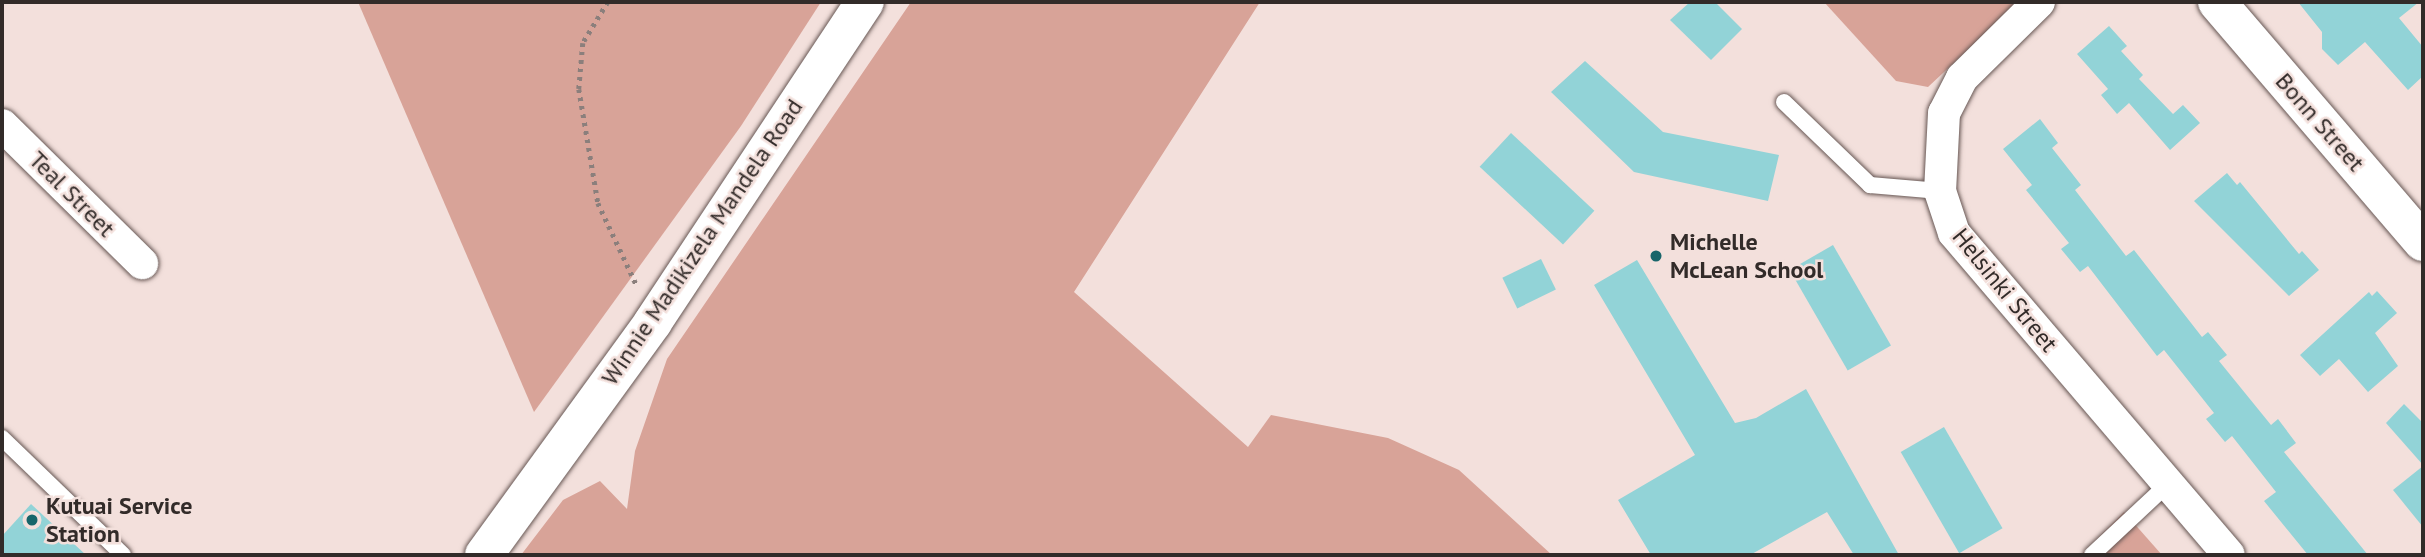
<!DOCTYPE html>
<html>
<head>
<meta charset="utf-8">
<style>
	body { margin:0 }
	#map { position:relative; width:2425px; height:557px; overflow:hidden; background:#f3e0dc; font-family:"PT Sans",sans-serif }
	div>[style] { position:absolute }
	.green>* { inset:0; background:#d8a398 }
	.building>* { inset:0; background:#92d3d7; transform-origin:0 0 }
	.path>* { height:4.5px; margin-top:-2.25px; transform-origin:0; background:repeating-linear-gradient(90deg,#8b7f7c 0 3.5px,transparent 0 8.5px) }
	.roads { filter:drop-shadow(0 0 2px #675754) drop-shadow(0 0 2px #675754) }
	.lane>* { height:16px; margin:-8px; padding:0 8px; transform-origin:8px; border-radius:8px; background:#fff }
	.street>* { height:32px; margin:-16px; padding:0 16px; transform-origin:16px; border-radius:16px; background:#fff }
	.secondary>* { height:38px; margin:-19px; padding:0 19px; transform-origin:19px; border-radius:19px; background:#fff }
	.dots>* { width:19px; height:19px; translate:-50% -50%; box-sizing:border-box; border:4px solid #f3e0dc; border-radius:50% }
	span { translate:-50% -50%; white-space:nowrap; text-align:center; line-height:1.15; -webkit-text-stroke:5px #f3e0dc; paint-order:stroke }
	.street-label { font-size:24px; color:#322b29 }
	.poi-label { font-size:24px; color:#322b29; font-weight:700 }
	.left { translate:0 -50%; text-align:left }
	.frame { position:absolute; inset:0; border:4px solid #322b29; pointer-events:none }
</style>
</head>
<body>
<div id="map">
	<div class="green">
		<i style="clip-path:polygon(358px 2px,821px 2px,741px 126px,534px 412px)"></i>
		<i style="clip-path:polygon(911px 2px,1260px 2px,1074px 292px,1248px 447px,1271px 415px,1388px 438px,1459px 470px,1552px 555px,521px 555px,563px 500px,600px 481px,627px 509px,635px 451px,667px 359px)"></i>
		<i style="clip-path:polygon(1824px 2px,2019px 2px,1928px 87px,1896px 81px)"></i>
		<i style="clip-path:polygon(2124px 512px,2162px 555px,2081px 555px)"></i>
	</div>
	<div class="building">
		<i style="clip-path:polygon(1690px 2px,1715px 2px,1742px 29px,1711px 60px,1670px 20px)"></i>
		<i style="clip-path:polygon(2298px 2px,2419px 2px,2399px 18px,2423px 47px,2423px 76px,2408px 90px,2365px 42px,2338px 65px,2322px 49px,2322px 32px)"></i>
		<i style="clip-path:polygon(2109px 26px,2127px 46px,2121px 51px,2143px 75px,2139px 79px,2173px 114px,2183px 105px,2200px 123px,2170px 150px,2129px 103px,2117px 114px,2101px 95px,2108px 89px,2077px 54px)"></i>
		<i style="clip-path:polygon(1585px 61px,1663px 132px,1779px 155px,1768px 201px,1634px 172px,1551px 92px)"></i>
		<i style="clip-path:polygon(2040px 119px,2058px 143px,2052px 148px,2081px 185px,2075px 190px,2126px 256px,2134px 250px,2202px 337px,2208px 332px,2227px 355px,2219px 361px,2271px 425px,2278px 419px,2296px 443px,2284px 452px,2368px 555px,2308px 555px,2264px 501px,2276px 492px,2232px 436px,2225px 442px,2206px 419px,2214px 413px,2164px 350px,2157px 356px,2088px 266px,2080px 272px,2061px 249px,2069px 243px,2026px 190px,2032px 185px,2003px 149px)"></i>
		<i style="left:1511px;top:133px;width:114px;height:46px;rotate:43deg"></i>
		<i style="clip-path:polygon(2227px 173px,2237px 185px,2240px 182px,2299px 254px,2302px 251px,2319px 270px,2289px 296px,2194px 201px)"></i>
		<i style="left:1833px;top:245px;width:116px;height:50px;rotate:60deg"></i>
		<i style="left:1541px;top:259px;width:34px;height:43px;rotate:64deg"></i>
		<i style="clip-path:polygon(1637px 260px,1735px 423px,1756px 418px,1806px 389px,1899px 555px,1854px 555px,1827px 512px,1750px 555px,1651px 555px,1618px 500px,1695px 455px,1594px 285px)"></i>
		<i style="clip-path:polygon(2377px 291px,2397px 313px,2375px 333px,2398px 366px,2368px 392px,2339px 359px,2320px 376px,2300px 355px,2369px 292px,2372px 296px)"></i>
		<i style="clip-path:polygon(2404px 404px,2423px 423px,2423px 465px,2386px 423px)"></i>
		<i style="left:1944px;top:427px;width:117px;height:50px;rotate:60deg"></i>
		<i style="clip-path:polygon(2423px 466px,2423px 527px,2393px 490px)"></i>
		<i style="clip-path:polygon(31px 504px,86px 555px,2px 555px,2px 536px)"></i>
	</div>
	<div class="path">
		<i style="left:608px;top:2px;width:48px;rotate:121.4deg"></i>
		<i style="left:583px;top:43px;width:46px;rotate:95deg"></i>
		<i style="left:579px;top:89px;width:116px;rotate:80.5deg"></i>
		<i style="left:598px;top:203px;width:92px;rotate:64.8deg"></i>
	</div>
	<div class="roads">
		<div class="lane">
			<i style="left:1784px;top:102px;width:120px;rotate:44deg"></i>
			<i style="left:1870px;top:185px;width:70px;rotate:4.9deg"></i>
			<i style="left:2px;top:438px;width:168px;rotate:44deg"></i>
			<i style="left:2092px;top:555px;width:104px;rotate:-43.1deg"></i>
		</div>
		<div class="street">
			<i style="left:2039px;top:2px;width:108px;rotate:135.4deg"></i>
			<i style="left:1962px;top:78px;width:39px;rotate:117deg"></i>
			<i style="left:1944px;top:113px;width:78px;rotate:92.9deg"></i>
			<i style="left:1940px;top:191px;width:44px;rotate:71.6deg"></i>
			<i style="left:1954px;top:233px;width:423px;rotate:49.5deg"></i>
			<i style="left:2px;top:125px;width:197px;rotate:44.6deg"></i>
		</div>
		<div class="secondary">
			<i style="left:2217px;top:2px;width:316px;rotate:49.4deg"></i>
			<i style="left:484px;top:555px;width:288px;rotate:-54deg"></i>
			<i style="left:653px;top:322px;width:384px;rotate:-56.5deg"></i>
		</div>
	</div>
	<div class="dots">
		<i style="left:1656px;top:256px;background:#17656a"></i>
		<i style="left:32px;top:520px;background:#17656a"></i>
	</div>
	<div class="street-label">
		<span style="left:2320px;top:122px;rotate:49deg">Bonn Street</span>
		<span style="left:72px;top:194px;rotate:45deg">Teal Street</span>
		<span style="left:702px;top:242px;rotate:-56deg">Winnie Madikizela Mandela Road</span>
		<span style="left:2005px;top:290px;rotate:51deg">Helsinki Street</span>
	</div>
	<div class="poi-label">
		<span class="left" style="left:1670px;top:256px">Michelle<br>McLean School</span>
		<span class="left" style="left:46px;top:520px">Kutuai Service<br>Station</span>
	</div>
	<div class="frame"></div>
</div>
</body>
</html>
